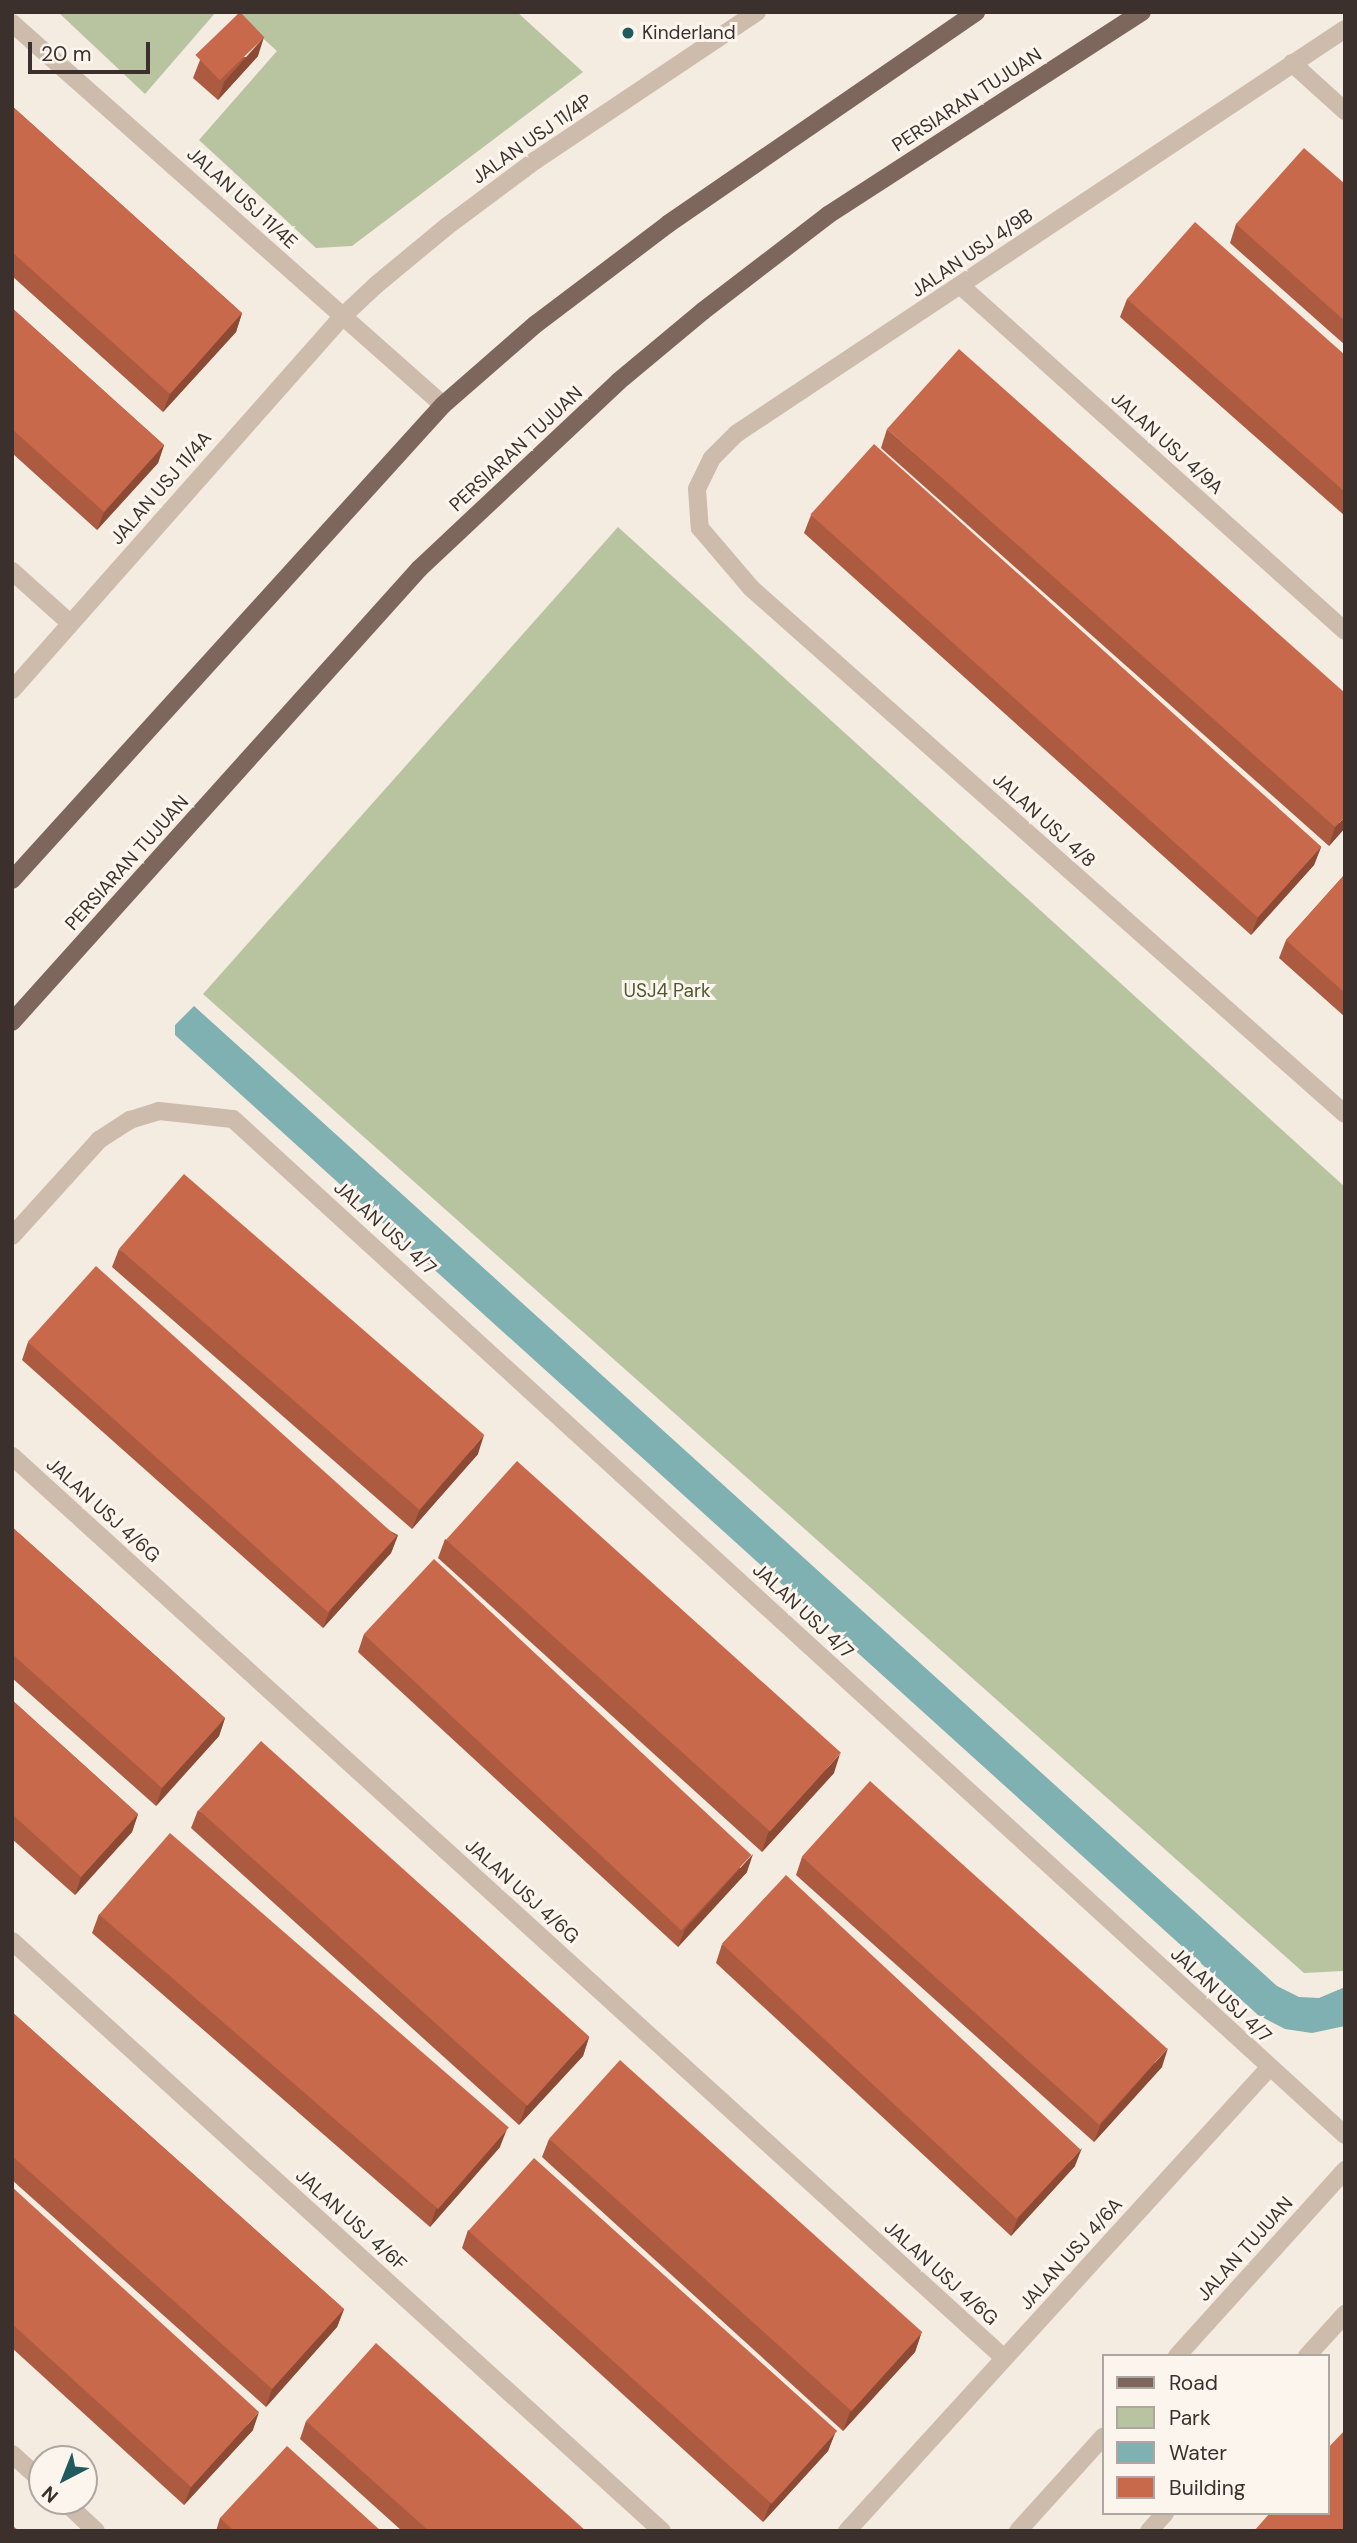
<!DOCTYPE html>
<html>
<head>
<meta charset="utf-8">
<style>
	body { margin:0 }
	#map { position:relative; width:1357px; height:2543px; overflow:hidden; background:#f4ebe1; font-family:"DM Sans",sans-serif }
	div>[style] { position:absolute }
	.green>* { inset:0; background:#b8c4a0 }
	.water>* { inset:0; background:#7fb0b2 }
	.minor>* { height:18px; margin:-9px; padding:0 9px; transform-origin:9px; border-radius:9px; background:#cdbbac }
	.major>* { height:18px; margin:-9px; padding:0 9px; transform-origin:9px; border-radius:9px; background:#7d675c }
	.wall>* { inset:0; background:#ac5a40 }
	.shaded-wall>* { inset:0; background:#8c4a34 }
	.building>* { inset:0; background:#c8694b; transform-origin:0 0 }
	.dots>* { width:19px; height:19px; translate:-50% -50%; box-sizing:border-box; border:4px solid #fbf5ee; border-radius:50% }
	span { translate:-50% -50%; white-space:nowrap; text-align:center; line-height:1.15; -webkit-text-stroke:6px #fbf5ee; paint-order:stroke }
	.poi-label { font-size:19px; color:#3b302b }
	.left { translate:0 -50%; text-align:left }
	.street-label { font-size:19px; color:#3b302b }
	.park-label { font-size:19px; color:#4a5a2e }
	.frame { position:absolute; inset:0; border:14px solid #3b302b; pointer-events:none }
	.legend { position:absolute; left:1102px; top:2354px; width:228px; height:161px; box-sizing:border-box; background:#fbf5ee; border:2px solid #aea6a0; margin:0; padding:9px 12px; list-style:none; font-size:21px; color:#3b302b }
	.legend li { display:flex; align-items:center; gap:14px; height:35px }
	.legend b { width:35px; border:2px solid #aea6a0 }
	.north { position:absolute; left:28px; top:2445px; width:70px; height:70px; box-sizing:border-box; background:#fbf5ee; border:2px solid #aea6a0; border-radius:50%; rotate:222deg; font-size:19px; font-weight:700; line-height:28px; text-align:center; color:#3b302b }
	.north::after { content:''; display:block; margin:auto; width:24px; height:32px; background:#1f5a5e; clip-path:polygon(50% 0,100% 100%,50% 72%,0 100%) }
	.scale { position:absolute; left:28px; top:42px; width:122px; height:32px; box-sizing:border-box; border:4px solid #3b302b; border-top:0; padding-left:9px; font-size:21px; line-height:24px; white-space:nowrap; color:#3b302b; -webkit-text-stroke:5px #fbf5ee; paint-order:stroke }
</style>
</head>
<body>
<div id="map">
	<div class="green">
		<i style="clip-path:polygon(58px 12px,216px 12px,145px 94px)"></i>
		<i style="clip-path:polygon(234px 12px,517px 12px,583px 72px,352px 246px,316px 248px,199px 140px,277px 51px)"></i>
		<i style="clip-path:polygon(618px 527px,1345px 1187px,1343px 1971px,1304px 1973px,203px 994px)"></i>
	</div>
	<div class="water">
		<i style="clip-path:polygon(194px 1006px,1277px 1986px,1299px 1997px,1319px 1998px,1345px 1987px,1345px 2026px,1312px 2033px,1285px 2029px,1258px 2015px,175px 1035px,175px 1025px)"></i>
	</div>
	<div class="minor">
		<i style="left:12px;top:23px;width:576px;rotate:41.55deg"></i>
		<i style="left:1345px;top:29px;width:731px;rotate:146.38deg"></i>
		<i style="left:736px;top:434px;width:34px;rotate:135deg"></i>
		<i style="left:712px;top:458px;width:34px;rotate:116deg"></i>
		<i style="left:697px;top:489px;width:39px;rotate:86deg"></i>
		<i style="left:700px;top:528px;width:79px;rotate:49.6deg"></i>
		<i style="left:751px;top:588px;width:793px;rotate:41.53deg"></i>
		<i style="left:1292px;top:63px;width:72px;rotate:42.2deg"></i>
		<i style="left:961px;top:286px;width:516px;rotate:41.94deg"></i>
		<i style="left:12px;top:571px;width:78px;rotate:41.9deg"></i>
		<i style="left:12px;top:690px;width:499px;rotate:-48.5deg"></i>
		<i style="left:343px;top:316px;width:45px;rotate:-43.2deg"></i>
		<i style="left:376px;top:285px;width:91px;rotate:-39.6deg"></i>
		<i style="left:446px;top:227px;width:112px;rotate:-36.7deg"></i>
		<i style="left:536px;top:160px;width:266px;rotate:-33.8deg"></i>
		<i style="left:12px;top:1236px;width:130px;rotate:-47.8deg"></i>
		<i style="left:99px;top:1140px;width:37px;rotate:-33deg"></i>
		<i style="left:130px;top:1120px;width:30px;rotate:-17deg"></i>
		<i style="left:159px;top:1111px;width:74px;rotate:6.2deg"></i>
		<i style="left:233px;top:1119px;width:1506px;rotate:42.42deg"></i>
		<i style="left:12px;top:1456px;width:1341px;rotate:42.28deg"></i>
		<i style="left:12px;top:1941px;width:878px;rotate:42.23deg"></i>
		<i style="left:1177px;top:2356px;width:251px;rotate:-47.9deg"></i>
		<i style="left:1307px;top:2356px;width:57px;rotate:-47.9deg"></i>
		<i style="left:12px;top:2454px;width:40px;rotate:42deg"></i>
		<i style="left:64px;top:2501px;width:44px;rotate:43.2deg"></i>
		<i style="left:847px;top:2531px;width:626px;rotate:-47.65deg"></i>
		<i style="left:1018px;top:2531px;width:127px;rotate:-47.9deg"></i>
		<i style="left:1149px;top:2531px;width:24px;rotate:-48deg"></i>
	</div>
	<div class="major">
		<i style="left:12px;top:880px;width:641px;rotate:-47.78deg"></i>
		<i style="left:443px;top:405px;width:123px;rotate:-41.1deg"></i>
		<i style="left:536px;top:324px;width:166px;rotate:-37.1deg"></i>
		<i style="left:668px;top:224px;width:374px;rotate:-34.5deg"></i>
		<i style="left:12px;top:1022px;width:609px;rotate:-48.06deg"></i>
		<i style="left:419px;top:569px;width:274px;rotate:-43.2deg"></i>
		<i style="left:619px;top:381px;width:109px;rotate:-39.8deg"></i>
		<i style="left:703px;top:311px;width:158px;rotate:-37.5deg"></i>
		<i style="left:828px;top:215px;width:374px;rotate:-32.9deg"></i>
	</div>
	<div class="wall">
		<i style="clip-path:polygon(258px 56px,218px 100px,193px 78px,200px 60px)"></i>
		<i style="clip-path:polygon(12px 106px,242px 313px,236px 332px,163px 412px,12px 276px)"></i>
		<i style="clip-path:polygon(1345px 184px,1345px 345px,1230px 243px,1236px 224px)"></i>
		<i style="clip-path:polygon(1127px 299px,1345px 355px,1345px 516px,1120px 317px)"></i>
		<i style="clip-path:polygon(12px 308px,164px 445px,158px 463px,97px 530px,12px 453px)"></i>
		<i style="clip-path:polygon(887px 429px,1345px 828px,1329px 846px,881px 448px)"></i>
		<i style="clip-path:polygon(811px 515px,1321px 847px,1314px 865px,1251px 935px,804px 533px)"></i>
		<i style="clip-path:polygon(1345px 874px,1345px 1017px,1279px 958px,1286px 940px)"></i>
		<i style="clip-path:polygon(119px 1249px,478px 1454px,412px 1529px,112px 1267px)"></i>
		<i style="clip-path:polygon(28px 1342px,398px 1535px,391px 1553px,323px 1628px,22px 1360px)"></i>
		<i style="clip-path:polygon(12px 1527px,225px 1718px,219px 1736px,156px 1806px,12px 1678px)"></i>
		<i style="clip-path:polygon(445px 1539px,834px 1773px,762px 1852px,438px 1558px)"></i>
		<i style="clip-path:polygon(364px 1634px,747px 1872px,678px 1947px,358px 1652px)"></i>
		<i style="clip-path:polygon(12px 1700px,138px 1814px,132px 1832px,75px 1895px,12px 1839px)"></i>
		<i style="clip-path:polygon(198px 1810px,589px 2037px,583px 2056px,519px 2125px,191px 1828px)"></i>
		<i style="clip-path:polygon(802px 1857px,1162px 2067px,1094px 2142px,796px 1875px)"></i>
		<i style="clip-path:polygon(99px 1914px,500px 2147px,430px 2227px,92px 1933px)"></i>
		<i style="clip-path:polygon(722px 1944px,1075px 2166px,1011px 2236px,716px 1963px)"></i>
		<i style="clip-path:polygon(12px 2012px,344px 2309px,337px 2327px,266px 2407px,12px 2180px)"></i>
		<i style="clip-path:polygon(549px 2139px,921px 2334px,915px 2352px,843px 2431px,542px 2157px)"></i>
		<i style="clip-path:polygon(12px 2187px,253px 2430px,184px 2505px,12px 2348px)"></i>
		<i style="clip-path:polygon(468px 2230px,835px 2433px,828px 2451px,763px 2522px,462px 2248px)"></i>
		<i style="clip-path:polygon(306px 2421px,586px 2531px,402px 2531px,300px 2439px)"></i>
		<i style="clip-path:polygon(220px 2518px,381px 2531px,216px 2531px)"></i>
	</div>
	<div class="shaded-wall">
		<i style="clip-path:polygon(264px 37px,258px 56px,218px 100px,224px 82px)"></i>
		<i style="clip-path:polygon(242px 313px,236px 332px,163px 412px,170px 394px)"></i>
		<i style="clip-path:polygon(164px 445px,158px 463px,97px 530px,104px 512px)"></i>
		<i style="clip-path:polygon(1345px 817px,1345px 828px,1329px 846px,1335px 827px)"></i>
		<i style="clip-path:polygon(1321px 847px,1314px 865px,1251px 935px,1258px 917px)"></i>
		<i style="clip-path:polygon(484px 1435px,478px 1454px,412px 1529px,419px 1511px)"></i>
		<i style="clip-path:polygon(398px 1535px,391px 1553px,323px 1628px,330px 1610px)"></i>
		<i style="clip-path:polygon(225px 1718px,219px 1736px,156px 1806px,162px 1788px)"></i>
		<i style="clip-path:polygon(840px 1754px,834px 1773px,762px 1852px,768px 1833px)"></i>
		<i style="clip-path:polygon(138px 1814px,132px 1832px,75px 1895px,81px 1877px)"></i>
		<i style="clip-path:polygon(753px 1854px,747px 1872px,678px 1947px,685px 1929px)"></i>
		<i style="clip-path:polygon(589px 2037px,583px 2056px,519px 2125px,526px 2106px)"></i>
		<i style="clip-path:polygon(1168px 2048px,1162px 2067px,1094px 2142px,1101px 2124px)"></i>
		<i style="clip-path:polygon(507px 2129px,500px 2147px,430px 2227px,436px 2209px)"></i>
		<i style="clip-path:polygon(1082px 2148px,1075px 2166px,1011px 2236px,1018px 2218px)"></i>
		<i style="clip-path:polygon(344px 2309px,337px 2327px,266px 2407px,272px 2389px)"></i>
		<i style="clip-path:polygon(921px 2334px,915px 2352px,843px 2431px,850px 2412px)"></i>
		<i style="clip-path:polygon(259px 2412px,253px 2430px,184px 2505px,191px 2487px)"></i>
		<i style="clip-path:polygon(835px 2433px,828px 2451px,763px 2522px,770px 2504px)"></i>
	</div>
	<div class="building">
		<i style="left:240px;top:12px;width:35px;height:62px;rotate:46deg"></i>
		<i style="clip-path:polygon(12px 106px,242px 313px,170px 394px,12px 252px)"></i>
		<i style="clip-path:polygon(1304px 148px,1345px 184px,1345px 321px,1236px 224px)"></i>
		<i style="clip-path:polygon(1195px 222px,1345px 355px,1345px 492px,1127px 299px)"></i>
		<i style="clip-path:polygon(12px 308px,164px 445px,104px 512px,12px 429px)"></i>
		<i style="clip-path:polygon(959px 349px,1345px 693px,1345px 817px,1335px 827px,887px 429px)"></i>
		<i style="left:874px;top:444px;width:602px;height:95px;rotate:42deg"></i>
		<i style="clip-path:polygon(1345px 874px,1345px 993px,1286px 940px)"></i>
		<i style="left:184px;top:1174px;width:398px;height:99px;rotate:41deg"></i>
		<i style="left:96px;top:1266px;width:404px;height:102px;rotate:42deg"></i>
		<i style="left:517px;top:1461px;width:436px;height:106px;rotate:42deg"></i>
		<i style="clip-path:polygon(12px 1527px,225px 1718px,162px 1788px,12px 1654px)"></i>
		<i style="left:434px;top:1559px;width:434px;height:103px;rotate:43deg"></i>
		<i style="clip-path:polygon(12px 1700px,138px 1814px,81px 1877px,12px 1814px)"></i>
		<i style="left:261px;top:1741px;width:442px;height:93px;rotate:42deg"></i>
		<i style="left:870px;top:1781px;width:400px;height:102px;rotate:42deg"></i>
		<i style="left:170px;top:1833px;width:449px;height:108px;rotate:41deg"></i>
		<i style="left:786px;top:1875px;width:403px;height:94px;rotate:43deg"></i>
		<i style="clip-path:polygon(12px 2012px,344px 2309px,272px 2389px,12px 2156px)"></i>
		<i style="left:620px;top:2060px;width:407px;height:106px;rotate:42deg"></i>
		<i style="left:534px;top:2158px;width:408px;height:98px;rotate:42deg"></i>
		<i style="clip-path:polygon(12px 2187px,259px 2412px,191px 2487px,12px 2324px)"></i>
		<i style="clip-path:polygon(376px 2343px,586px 2531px,429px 2531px,306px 2421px)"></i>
		<i style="clip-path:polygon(1345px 2430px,1345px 2531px,1254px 2531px,1270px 2513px,1327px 2513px,1327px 2449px)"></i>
		<i style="clip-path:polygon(287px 2446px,381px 2531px,234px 2531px,220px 2518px)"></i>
		<i style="clip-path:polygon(12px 2525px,19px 2531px,12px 2531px)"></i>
	</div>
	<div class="dots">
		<i style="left:628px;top:33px;background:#1f5a5e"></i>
	</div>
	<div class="poi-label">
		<span class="left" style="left:642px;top:33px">Kinderland</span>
	</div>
	<div class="street-label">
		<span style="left:967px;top:100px;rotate:-33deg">PERSIARAN TUJUAN</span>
		<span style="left:532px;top:139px;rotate:-35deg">JALAN USJ 11/4P</span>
		<span style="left:242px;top:198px;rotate:42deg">JALAN USJ 11/4E</span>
		<span style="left:972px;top:253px;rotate:-34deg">JALAN USJ 4/9B</span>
		<span style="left:1167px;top:443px;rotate:42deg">JALAN USJ 4/9A</span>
		<span style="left:516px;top:449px;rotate:-43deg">PERSIARAN TUJUAN</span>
		<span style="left:161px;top:488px;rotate:-49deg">JALAN USJ 11/4A</span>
		<span style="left:1044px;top:820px;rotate:42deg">JALAN USJ 4/8</span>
		<span style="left:127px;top:863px;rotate:-48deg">PERSIARAN TUJUAN</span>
		<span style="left:385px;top:1228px;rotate:42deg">JALAN USJ 4/7</span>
		<span style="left:103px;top:1510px;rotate:42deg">JALAN USJ 4/6G</span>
		<span style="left:803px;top:1611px;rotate:43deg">JALAN USJ 4/7</span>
		<span style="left:522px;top:1891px;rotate:42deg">JALAN USJ 4/6G</span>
		<span style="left:1221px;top:1995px;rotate:43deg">JALAN USJ 4/7</span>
		<span style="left:351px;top:2220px;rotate:42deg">JALAN USJ 4/6F</span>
		<span style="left:1245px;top:2249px;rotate:-48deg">JALAN TUJUAN</span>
		<span style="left:1071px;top:2254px;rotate:-48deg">JALAN USJ 4/6A</span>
		<span style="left:941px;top:2273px;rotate:42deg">JALAN USJ 4/6G</span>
	</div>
	<div class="park-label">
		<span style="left:667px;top:991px">USJ4 Park</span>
	</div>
	<div class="frame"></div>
	<ul class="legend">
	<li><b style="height:9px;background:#7d675c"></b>Road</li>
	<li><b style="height:19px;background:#b8c4a0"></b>Park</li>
	<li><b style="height:19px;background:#7fb0b2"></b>Water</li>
	<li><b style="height:19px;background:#c8694b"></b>Building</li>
	</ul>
	<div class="north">N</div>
	<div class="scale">20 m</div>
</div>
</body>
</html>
